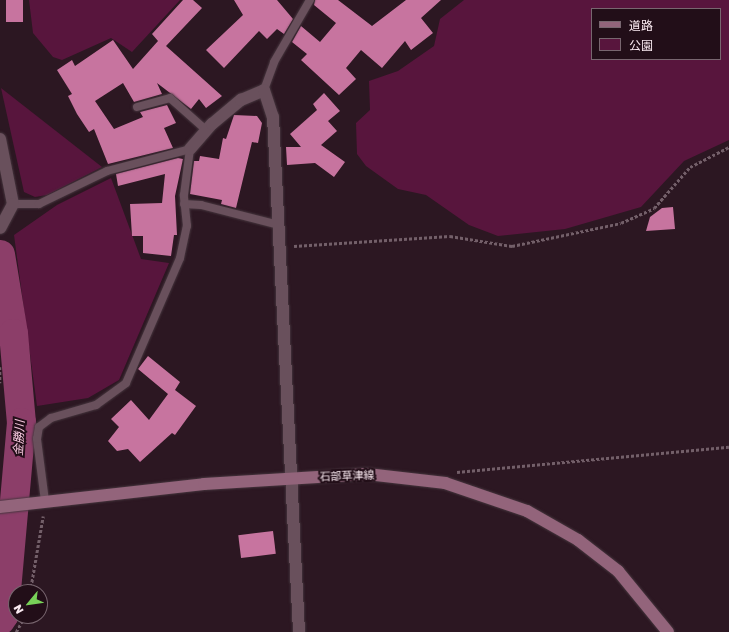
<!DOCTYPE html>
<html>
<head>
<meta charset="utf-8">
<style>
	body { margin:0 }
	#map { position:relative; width:729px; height:632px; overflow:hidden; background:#2c1722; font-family:"Golos Text","Noto Sans JP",sans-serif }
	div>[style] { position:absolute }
	.green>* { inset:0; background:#58153d }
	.river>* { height:29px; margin:-14.5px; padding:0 14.5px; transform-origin:14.5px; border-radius:14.5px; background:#8c3e69 }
	.building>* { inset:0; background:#c7749f; transform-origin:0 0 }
	.path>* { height:2.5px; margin-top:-1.25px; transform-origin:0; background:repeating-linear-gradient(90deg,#735f69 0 3px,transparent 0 5px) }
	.roads { filter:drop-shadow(0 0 1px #46363e) drop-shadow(0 0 1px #46363e) }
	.lane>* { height:8px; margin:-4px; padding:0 4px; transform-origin:4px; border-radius:4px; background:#69505c }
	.street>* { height:12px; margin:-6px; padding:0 6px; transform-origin:6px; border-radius:6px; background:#69505c }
	.secondary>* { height:12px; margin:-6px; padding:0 6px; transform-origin:6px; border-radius:6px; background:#93647b }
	span { translate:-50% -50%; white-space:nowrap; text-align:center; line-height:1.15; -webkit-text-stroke:4px #220e18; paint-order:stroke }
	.street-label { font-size:11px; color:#faeaf1 }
	.water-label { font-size:12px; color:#f8cae0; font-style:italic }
	.legend { position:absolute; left:591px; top:8px; width:130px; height:52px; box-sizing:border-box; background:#220e18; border:1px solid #78666f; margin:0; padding:5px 7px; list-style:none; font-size:12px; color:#faeaf1 }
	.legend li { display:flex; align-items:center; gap:8px; height:20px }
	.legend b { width:20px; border:1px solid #78666f }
	.north { position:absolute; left:8px; top:584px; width:40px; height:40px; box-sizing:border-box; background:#220e18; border:1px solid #78666f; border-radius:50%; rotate:241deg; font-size:11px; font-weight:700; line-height:16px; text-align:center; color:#faeaf1 }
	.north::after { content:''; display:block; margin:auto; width:14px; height:18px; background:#78d158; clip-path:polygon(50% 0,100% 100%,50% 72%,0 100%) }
</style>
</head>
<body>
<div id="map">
	<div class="green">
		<i style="clip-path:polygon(29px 0,180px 0,132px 52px,111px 38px,62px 60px,53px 57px,33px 33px)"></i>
		<i style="clip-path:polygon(evenodd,464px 0,729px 0,729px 140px,684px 161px,641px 207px,565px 229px,498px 236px,469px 225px,426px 195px,398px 189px,366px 166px,357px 154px,356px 123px,370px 110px,369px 81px,398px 71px,434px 46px,440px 19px,464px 0,592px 9px,720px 9px,720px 59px,592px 59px,592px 9px)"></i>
		<i style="clip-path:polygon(1px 88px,102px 167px,47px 195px,35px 197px,24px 192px)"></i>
		<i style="clip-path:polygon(111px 178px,141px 259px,169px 263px,119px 380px,88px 398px,37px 406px,14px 235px,57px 205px)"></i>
	</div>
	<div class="river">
		<i style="left:0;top:254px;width:80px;rotate:80.7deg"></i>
		<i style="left:13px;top:333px;width:89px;rotate:84.9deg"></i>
		<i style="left:21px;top:422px;width:193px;rotate:95.1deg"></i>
		<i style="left:4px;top:614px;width:7px;rotate:124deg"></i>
	</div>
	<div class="building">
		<i style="left:6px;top:0;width:17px;height:22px"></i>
		<i style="clip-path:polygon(183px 0,193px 0,202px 8px,166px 46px,222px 96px,206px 108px,199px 99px,191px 109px,157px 83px,162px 94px,134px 102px,123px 83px,95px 101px,114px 129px,143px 117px,140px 112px,167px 105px,176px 123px,164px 128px,173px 148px,108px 164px,94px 129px,89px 132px,77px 114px,68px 96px,72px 94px,57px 70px,72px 60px,75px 66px,113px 40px,133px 69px,158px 41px,152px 34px)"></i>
		<i style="clip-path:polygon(234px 0,277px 0,293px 19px,284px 34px,277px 29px,267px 39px,259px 31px,224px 68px,206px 50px,243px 15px)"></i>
		<i style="clip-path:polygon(315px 0,338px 0,372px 26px,406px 0,441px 0,421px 18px,433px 33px,411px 50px,405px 41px,382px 68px,361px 50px,346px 68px,356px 79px,339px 95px,301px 60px,307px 54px,292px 42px,301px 26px,320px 42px,336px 23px,314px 5px)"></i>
		<i style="clip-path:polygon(324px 93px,340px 111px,328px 121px,337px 131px,321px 145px,345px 162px,334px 177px,315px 163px,287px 165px,286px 147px,301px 147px,290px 134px,317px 110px,313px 104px)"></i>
		<i style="clip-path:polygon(234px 115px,257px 116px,262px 123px,258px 143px,252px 142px,236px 208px,221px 204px,222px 200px,190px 194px,194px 161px,199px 161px,200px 156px,219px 159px,223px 138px,226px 139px)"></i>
		<i style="clip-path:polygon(178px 158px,183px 159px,175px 196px,177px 235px,174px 235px,171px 256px,143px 253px,143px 236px,132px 236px,130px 204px,162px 203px,165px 174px,118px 186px,116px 174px)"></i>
		<i style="clip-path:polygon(673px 207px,675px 229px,646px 231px,650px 217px,662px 208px)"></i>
		<i style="clip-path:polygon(148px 356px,180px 382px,175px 390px,196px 406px,175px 435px,172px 433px,140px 462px,128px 449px,117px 451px,108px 441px,119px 427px,111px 419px,131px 400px,149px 420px,168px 394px,138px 369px)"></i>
		<i style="left:273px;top:531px;width:23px;height:35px;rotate:83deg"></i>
	</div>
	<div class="path">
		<i style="left:294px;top:246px;width:156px;rotate:-3.7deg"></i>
		<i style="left:450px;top:236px;width:63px;rotate:9.2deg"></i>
		<i style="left:512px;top:246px;width:111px;rotate:-11.9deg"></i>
		<i style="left:621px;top:223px;width:36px;rotate:-24deg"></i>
		<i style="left:654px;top:208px;width:55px;rotate:-48.7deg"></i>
		<i style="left:690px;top:167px;width:44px;rotate:-27.1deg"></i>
		<i style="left:0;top:367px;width:16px;rotate:90deg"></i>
		<i style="left:457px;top:472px;width:273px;rotate:-5.3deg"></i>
		<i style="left:30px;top:592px;width:77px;rotate:-80.3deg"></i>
		<i style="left:16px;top:632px;width:18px;rotate:-61deg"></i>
	</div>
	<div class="roads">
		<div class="lane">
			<i style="left:264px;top:90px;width:30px;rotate:-70deg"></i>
			<i style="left:274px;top:62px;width:72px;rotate:-59.9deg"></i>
			<i style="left:137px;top:107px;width:34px;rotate:-15deg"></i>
			<i style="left:170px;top:98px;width:48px;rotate:41.6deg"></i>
			<i style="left:13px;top:204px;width:26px"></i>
			<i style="left:39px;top:204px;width:76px;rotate:-25.9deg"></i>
			<i style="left:107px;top:171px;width:86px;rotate:-14.8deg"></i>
			<i style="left:184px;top:204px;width:17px;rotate:3deg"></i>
			<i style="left:201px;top:205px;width:81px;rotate:14.4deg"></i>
			<i style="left:45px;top:501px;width:63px;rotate:-97.4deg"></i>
			<i style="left:37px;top:439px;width:12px;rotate:-81deg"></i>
			<i style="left:39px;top:427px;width:15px;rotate:-37deg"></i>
			<i style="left:51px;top:418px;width:47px;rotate:-16.1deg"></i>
			<i style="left:96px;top:405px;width:37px;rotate:-36deg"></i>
			<i style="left:126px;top:383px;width:136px;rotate:-66.6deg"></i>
			<i style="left:180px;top:258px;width:33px;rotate:-78deg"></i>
			<i style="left:187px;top:226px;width:31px;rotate:-96deg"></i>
			<i style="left:184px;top:195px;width:46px;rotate:-82.6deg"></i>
		</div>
		<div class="street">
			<i style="left:0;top:139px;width:66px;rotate:78.7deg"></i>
			<i style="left:13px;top:204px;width:27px;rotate:118deg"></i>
			<i style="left:190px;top:149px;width:33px;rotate:-49deg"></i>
			<i style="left:212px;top:124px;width:38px;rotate:-40deg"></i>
			<i style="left:241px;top:100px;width:25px;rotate:-23deg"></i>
			<i style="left:264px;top:90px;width:28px;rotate:72deg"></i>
			<i style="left:273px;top:117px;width:516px;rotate:87.11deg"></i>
		</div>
		<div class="secondary">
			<i style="left:0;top:507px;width:205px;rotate:-6.4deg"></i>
			<i style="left:204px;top:484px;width:163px;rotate:-3.5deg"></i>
			<i style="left:367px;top:474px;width:79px;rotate:6.6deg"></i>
			<i style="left:445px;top:483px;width:87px;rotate:18.9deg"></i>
			<i style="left:527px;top:511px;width:59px;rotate:29.6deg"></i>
			<i style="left:578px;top:540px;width:51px;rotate:37.8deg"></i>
			<i style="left:618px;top:571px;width:79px;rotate:50.7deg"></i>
		</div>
	</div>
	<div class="street-label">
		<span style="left:347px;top:476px;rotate:-2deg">石部草津線</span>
	</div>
	<div class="water-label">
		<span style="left:19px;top:438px;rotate:-87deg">金勝川</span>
	</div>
	<ul class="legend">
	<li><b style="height:5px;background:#93647b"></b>道路</li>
	<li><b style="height:11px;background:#58153d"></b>公園</li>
	</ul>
	<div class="north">N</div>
</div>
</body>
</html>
